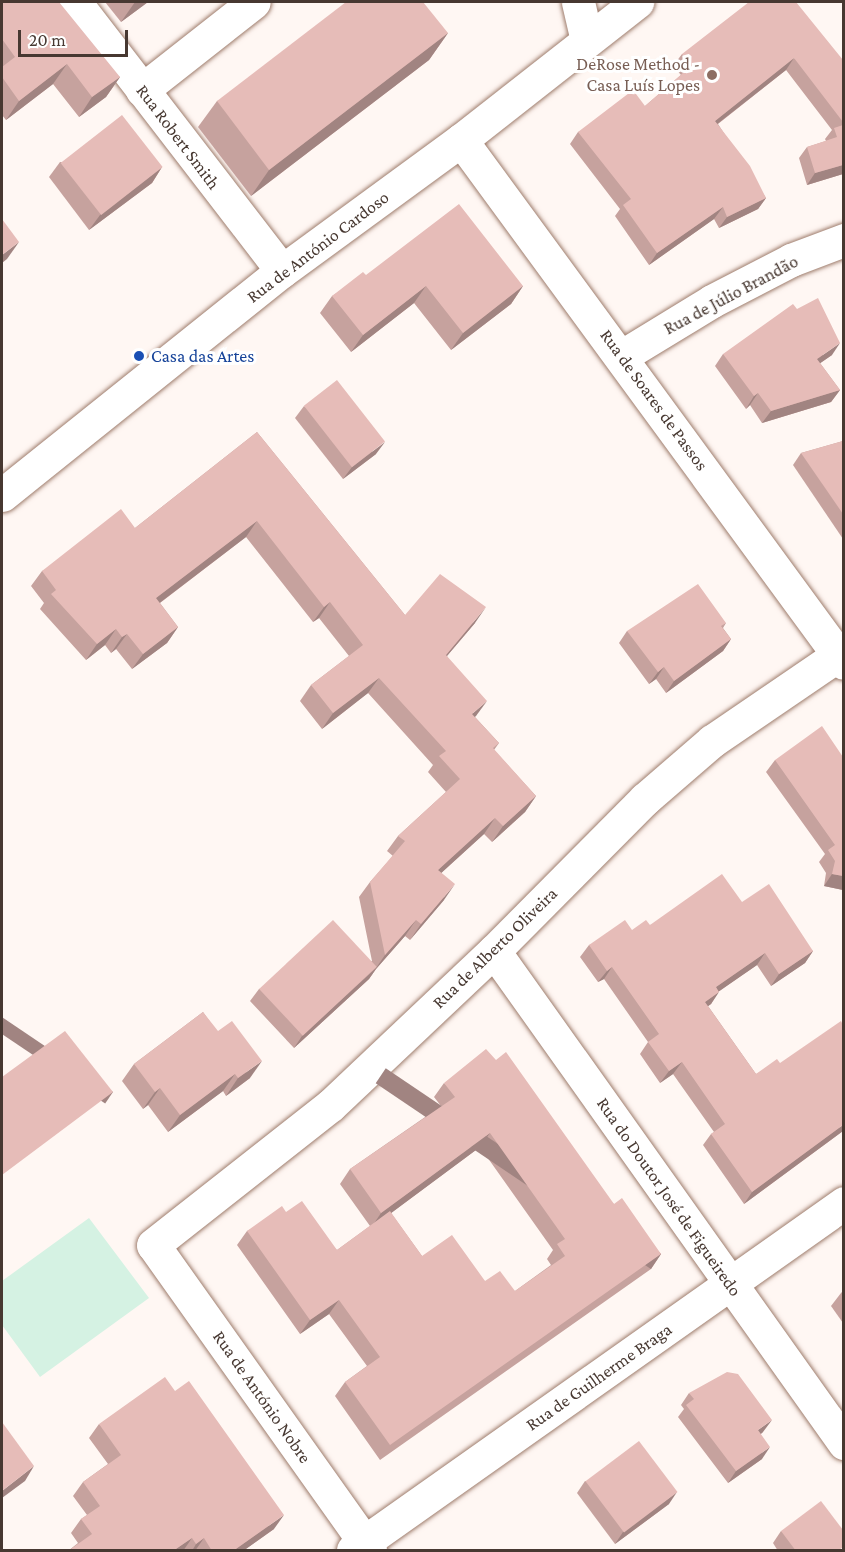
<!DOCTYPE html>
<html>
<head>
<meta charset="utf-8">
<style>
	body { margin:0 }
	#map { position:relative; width:845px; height:1552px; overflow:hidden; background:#fff7f3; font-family:"Crimson Pro",serif }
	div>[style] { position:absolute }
	.green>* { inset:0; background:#d5f2e3 }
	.roads { filter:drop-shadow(0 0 2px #9f7d6d) drop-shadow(0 0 2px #9f7d6d) }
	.minor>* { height:33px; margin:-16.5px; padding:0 16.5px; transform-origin:16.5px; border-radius:16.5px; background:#fff }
	.wall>* { inset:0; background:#c6a29e }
	.shaded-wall>* { inset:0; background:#a18481; transform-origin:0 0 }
	.building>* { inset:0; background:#e6bcb8; transform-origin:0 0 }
	.dots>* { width:16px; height:16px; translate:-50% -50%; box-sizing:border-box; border:3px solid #fff; border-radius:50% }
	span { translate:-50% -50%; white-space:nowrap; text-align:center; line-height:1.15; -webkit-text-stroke:6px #fff; paint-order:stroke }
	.education-label { font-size:18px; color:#785e54 }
	.right { translate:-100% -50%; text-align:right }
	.street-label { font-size:18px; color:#473831 }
	.transit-label { font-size:18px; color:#164399 }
	.left { translate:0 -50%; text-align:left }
	.frame { position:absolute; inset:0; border:3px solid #473831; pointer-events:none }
	.scale { position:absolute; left:18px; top:30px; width:110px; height:27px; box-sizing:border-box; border:3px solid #473831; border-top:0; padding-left:8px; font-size:18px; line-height:21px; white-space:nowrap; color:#473831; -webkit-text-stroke:4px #fff; paint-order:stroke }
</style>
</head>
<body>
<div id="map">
	<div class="green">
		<i style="clip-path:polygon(89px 1218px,149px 1298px,40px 1377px,2px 1325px,2px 1281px)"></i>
	</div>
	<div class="roads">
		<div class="minor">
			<i style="left:75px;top:2px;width:339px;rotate:52.4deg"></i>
			<i style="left:578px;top:2px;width:39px;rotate:77deg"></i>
			<i style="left:142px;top:90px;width:142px;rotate:-38.2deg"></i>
			<i style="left:461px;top:140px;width:648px;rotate:53.78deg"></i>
			<i style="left:622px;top:356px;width:105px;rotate:-31.4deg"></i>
			<i style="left:712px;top:301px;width:89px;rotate:-27.4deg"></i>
			<i style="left:791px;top:260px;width:57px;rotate:-20.7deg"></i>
			<i style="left:2px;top:495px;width:359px;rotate:-38.7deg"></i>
			<i style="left:282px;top:271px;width:222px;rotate:-36.2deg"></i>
			<i style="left:461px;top:140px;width:224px;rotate:-38.1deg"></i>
			<i style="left:494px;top:951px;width:604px;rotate:54.57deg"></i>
			<i style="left:353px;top:1550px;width:601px;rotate:-35.25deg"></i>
			<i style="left:370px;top:1550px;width:374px;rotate:-125.4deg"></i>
			<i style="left:153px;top:1245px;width:226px;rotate:-38.2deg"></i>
			<i style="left:331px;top:1105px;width:224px;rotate:-43.4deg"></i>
			<i style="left:494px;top:951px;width:214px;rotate:-45.2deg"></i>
			<i style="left:645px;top:799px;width:89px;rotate:-40.9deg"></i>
			<i style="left:712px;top:741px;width:160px;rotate:-34.3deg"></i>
		</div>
	</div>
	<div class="wall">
		<i style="clip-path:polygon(2px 2px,120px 77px,106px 97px,79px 117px,53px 84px,6px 120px,2px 115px)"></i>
		<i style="clip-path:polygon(105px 2px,148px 2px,121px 22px)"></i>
		<i style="clip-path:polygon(448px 33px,429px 60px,251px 196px,198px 127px,217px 101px)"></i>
		<i style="clip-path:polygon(682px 54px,843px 60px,843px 174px,807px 185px,799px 158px,807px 147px,826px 141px,825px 139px,832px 130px,786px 70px,718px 124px,766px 198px,758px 209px,719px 228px,714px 219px,649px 265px,615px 216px,620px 209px,570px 144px,578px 132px,645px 106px,681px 75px,673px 66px)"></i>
		<i style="clip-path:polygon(60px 162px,162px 167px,152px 183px,89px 230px,49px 177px)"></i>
		<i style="clip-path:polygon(366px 275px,523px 286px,511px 304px,451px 350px,414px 303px,351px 352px,320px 313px,332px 296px)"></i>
		<i style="clip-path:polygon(723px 354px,832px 355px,820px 363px,840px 390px,831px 402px,762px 423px,750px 405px,746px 409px,715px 366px)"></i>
		<i style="clip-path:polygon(304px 406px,376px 454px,343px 479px,295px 418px)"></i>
		<i style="clip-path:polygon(257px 432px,405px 615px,475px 623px,447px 656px,475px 717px,499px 743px,494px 750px,536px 796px,525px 812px,492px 842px,484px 834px,441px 873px,444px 900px,410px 940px,405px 936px,376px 969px,369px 979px,294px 1048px,250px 1001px,259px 989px,372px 961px,359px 897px,370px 882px,393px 856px,387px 851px,398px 836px,446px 792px,428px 772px,433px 765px,368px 693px,322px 729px,300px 701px,311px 685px,349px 656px,319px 618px,313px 622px,246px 537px,160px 603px,178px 627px,167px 643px,132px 669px,116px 649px,111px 653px,105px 645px,86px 660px,40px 609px,44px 603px,31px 586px,42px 571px,135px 528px)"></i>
		<i style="clip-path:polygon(843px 441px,843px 539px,793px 465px,801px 453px)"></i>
		<i style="clip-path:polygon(726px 623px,723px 628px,731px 639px,723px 651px,666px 693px,656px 679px,649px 684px,619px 643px,627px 631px)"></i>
		<i style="clip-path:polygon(843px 757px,843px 890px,824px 886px,826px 873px,819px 862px,825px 854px,766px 772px,775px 760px)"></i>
		<i style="clip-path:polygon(742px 902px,813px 951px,805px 963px,771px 986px,757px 965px,719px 991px,711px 1004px,708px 1006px,756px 1074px,780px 1063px,843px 1131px,744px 1204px,703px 1145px,711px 1134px,714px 1132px,673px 1074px,660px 1083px,640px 1054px,648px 1042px,604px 979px,598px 982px,580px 957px,589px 945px,650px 925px)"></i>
		<i style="clip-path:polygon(203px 1012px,250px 1078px,226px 1096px,223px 1091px,168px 1132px,148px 1105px,143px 1109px,122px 1081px,134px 1064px)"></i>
		<i style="clip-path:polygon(evenodd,444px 1083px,614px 1204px,661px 1254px,651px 1269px,380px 1460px,335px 1396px,345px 1382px,367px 1366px,329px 1314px,300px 1334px,237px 1245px,247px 1231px,286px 1212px,337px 1250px,370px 1226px,340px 1184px,350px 1169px,441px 1106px,434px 1097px,444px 1083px,480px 1147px,553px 1250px,547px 1259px,551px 1265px,515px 1291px,485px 1281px,422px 1256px,391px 1213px,480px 1147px)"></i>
		<i style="clip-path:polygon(843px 1291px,843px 1323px,831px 1306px,841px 1293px)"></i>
		<i style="clip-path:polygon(689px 1393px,763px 1432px,761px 1434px,762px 1459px,728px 1483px,678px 1417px,684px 1409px,681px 1405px)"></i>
		<i style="clip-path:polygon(99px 1424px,274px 1529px,243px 1551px,68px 1551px,78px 1543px,71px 1533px,81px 1519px,87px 1515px,73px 1496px,83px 1482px,108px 1464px,89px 1438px)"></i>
		<i style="clip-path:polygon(585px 1481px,669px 1504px,615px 1544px,577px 1493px)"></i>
		<i style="clip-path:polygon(781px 1531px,843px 1551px,778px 1551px,773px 1543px)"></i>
	</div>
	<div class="shaded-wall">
		<i style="clip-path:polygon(135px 2px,148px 2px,121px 22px)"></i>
		<i style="clip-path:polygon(448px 33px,429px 60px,251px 196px,269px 170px)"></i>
		<i style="clip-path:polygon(794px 58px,786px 70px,707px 132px,715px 121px)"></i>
		<i style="clip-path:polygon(67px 64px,53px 84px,6px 120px,19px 101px)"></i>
		<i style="clip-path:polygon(120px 77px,106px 97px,79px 117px,92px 97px)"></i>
		<i style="clip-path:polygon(843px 165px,843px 174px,807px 185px,815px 173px)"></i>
		<i style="clip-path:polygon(162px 167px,152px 183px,89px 230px,100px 215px)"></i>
		<i style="clip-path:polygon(766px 198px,758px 209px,719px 228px,727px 217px)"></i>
		<i style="clip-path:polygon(723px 207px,714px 219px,649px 265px,657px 253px)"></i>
		<i style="clip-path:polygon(19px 242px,7px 259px,2px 263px,2px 255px)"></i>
		<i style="clip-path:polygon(426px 286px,414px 303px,351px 352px,363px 335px)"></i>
		<i style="clip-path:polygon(523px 286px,511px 304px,451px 350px,463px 333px)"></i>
		<i style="clip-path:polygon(840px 343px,832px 355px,809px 371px,817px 359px)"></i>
		<i style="clip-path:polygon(840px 390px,831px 402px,762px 423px,771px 411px)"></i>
		<i style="clip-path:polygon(758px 393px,750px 405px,746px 409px,754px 396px)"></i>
		<i style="clip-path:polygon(385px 442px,376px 454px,343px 479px,352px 467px)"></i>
		<i style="clip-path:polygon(257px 521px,246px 537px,145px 614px,156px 598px)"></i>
		<i style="clip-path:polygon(330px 602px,319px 618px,313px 622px,324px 607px)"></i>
		<i style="clip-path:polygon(486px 607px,475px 623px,435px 670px,446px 655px)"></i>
		<i style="clip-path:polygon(178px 627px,167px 643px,132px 669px,143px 654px)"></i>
		<i style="clip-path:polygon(116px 629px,105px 645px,86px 660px,97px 644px)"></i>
		<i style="clip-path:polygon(127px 634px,116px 649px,111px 653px,122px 637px)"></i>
		<i style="clip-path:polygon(731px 639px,723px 651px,666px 693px,674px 681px)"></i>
		<i style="clip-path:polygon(664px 667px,656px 679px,649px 684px,658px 672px)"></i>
		<i style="clip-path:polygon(379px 678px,368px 693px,322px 729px,333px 713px)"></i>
		<i style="clip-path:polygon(487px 701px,476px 716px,461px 730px,472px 714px)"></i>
		<i style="clip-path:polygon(536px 796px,525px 812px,492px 842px,503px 826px)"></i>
		<i style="clip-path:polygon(495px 818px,484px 834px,427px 886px,438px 870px)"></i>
		<i style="clip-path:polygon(832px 874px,843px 876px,843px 890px,824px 886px)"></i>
		<i style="clip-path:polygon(455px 884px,444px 900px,410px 940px,421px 924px)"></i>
		<i style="clip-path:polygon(416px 920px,405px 936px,376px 969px,369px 979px,294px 1048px,302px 1036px,376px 968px,385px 955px)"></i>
		<i style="clip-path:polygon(813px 951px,805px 963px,771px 986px,779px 974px)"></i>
		<i style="clip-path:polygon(765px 953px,757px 965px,708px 999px,716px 987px)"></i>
		<i style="clip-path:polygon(612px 967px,604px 979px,598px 982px,607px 971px)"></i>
		<i style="clip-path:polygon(719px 992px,711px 1004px,697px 1014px,705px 1002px)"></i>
		<i style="clip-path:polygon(262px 1061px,250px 1078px,226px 1096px,238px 1078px)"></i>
		<i style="clip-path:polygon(682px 1062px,673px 1074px,660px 1083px,669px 1071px)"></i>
		<i style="clip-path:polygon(235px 1074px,223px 1091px,168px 1132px,180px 1115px)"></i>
		<i style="clip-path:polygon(160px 1088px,148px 1105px,143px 1109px,155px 1092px)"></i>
		<i style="left:113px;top:1092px;width:14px;height:139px;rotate:124deg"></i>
		<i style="clip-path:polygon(843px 1125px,843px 1131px,744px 1204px,752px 1192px)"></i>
		<i style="clip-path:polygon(490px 1133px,480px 1147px,371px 1228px,381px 1213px)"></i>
		<i style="left:661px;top:1254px;width:18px;height:332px;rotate:124deg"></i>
		<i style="clip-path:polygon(339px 1300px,329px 1314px,300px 1334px,310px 1320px)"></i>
		<i style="clip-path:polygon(772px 1420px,763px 1432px,750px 1442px,758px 1430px)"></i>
		<i style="clip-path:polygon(770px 1447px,762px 1459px,728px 1483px,736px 1471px)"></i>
		<i style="clip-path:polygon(34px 1466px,25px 1481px,2px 1498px,2px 1491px)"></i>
		<i style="clip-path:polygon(677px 1492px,669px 1504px,615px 1544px,623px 1532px)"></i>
		<i style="clip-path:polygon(284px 1515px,274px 1529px,243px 1551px,233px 1551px)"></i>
		<i style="clip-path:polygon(192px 1538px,183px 1551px,173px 1551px)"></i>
		<i style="clip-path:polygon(204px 1538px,195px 1551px,192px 1551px,196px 1544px)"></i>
	</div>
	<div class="building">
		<i style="clip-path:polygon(2px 2px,59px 2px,120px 77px,92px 97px,67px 64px,19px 101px,2px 77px,2px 67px,15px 57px,2px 39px)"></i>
		<i style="clip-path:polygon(346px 2px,423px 2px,448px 33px,269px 170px,217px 101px)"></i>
		<i style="clip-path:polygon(749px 2px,796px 2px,843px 60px,843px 122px,794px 58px,715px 121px,750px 166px,766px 198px,727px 217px,723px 207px,657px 253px,623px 205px,631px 199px,578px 132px,633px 90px,645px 106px,691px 66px,682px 54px)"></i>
		<i style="left:122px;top:115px;width:66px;height:78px;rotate:52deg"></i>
		<i style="clip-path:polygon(843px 125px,843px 165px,815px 173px,807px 147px,837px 137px,834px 128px)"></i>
		<i style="clip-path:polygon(459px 204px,523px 286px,463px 333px,426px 286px,363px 335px,332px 296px,363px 272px,366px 275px)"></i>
		<i style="clip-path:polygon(2px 219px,19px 242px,2px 255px)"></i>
		<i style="clip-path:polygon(818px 298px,840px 343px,817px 359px,840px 390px,771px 411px,758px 393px,754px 396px,723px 354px,793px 304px,797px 309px)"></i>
		<i style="left:337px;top:380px;width:78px;height:42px;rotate:52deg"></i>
		<i style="clip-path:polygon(257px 432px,405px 615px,440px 574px,486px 607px,446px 655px,487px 701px,472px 714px,499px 743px,493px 748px,536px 796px,503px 826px,495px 818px,438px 870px,455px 884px,421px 924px,416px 920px,385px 955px,370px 882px,405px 841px,398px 836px,460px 779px,439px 756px,446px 751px,379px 678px,333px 713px,311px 685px,363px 645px,330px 602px,324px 607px,257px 521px,156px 598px,178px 627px,143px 654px,127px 634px,122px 637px,116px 629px,97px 644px,51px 594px,56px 590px,42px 571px,121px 509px,135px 528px)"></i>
		<i style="clip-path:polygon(843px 441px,843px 514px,801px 453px)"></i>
		<i style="clip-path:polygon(698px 584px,726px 623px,721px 626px,731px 639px,674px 681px,664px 667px,658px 672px,627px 631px)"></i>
		<i style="clip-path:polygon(822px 726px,843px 757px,843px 876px,832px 874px,835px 861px,828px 850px,835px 845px,775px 760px)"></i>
		<i style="clip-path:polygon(722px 874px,742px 902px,769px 884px,813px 951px,779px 974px,765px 953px,716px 987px,719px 992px,705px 1002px,756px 1074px,777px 1059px,780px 1063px,841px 1021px,843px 1025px,843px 1125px,752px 1192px,711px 1134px,725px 1124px,682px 1062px,669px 1071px,648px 1042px,659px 1034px,612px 967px,607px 971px,589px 945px,625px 920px,632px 930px,646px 920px,650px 925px)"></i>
		<i style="left:333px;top:920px;width:64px;height:101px;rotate:47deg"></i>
		<i style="clip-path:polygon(203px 1012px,218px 1031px,232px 1021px,262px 1061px,238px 1078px,235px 1074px,180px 1115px,160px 1088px,155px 1092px,134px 1064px)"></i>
		<i style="clip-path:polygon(65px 1031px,113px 1092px,2px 1175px,2px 1077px)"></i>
		<i style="clip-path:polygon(486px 1049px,496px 1060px,506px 1052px,614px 1204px,622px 1198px,661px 1254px,390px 1445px,345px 1382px,380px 1357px,339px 1300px,310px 1320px,247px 1231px,282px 1206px,286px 1212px,302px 1201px,337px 1250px,390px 1211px,422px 1256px,452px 1235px,485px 1281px,500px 1271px,515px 1291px,565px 1256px,557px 1244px,565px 1239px,490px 1133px,381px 1213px,350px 1169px,455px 1097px,444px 1083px)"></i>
		<i style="clip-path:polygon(727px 1372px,738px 1374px,772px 1420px,758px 1430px,770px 1447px,736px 1471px,686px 1405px,694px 1399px,689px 1393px)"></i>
		<i style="clip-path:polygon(165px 1377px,175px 1391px,189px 1381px,284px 1515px,233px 1551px,212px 1551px,204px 1538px,196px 1544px,192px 1538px,173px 1551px,68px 1551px,92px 1534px,81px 1519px,100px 1506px,83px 1482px,121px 1455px,99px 1424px)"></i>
		<i style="clip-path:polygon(2px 1422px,34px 1466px,2px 1491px)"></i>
		<i style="left:639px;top:1441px;width:64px;height:67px;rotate:53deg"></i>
		<i style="clip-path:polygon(821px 1501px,843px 1530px,843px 1547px,838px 1551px,796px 1551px,781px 1531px)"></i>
	</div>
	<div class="dots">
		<i style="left:712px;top:75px;background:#8d6e63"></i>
		<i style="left:139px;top:356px;background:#1a4fb4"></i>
	</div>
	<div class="education-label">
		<span class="right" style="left:700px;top:75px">DeRose Method -<br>Casa Luís Lopes</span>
	</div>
	<div class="street-label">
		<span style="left:178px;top:137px;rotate:53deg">Rua Robert Smith</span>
		<span style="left:318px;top:247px;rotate:-37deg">Rua de António Cardoso</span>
		<span style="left:731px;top:295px;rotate:-28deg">Rua de Júlio Brandão</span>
		<span style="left:654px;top:400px;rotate:54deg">Rua de Soares de Passos</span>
		<span style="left:495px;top:948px;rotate:-44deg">Rua de Alberto Oliveira</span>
		<span style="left:669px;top:1197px;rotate:55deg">Rua do Doutor José de Figueiredo</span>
		<span style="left:599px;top:1377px;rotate:-35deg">Rua de Guilherme Braga</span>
		<span style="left:262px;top:1397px;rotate:55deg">Rua de António Nobre</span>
	</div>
	<div class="transit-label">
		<span class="left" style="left:151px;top:356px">Casa das Artes</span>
	</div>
	<div class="frame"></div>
	<div class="scale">20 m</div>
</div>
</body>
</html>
